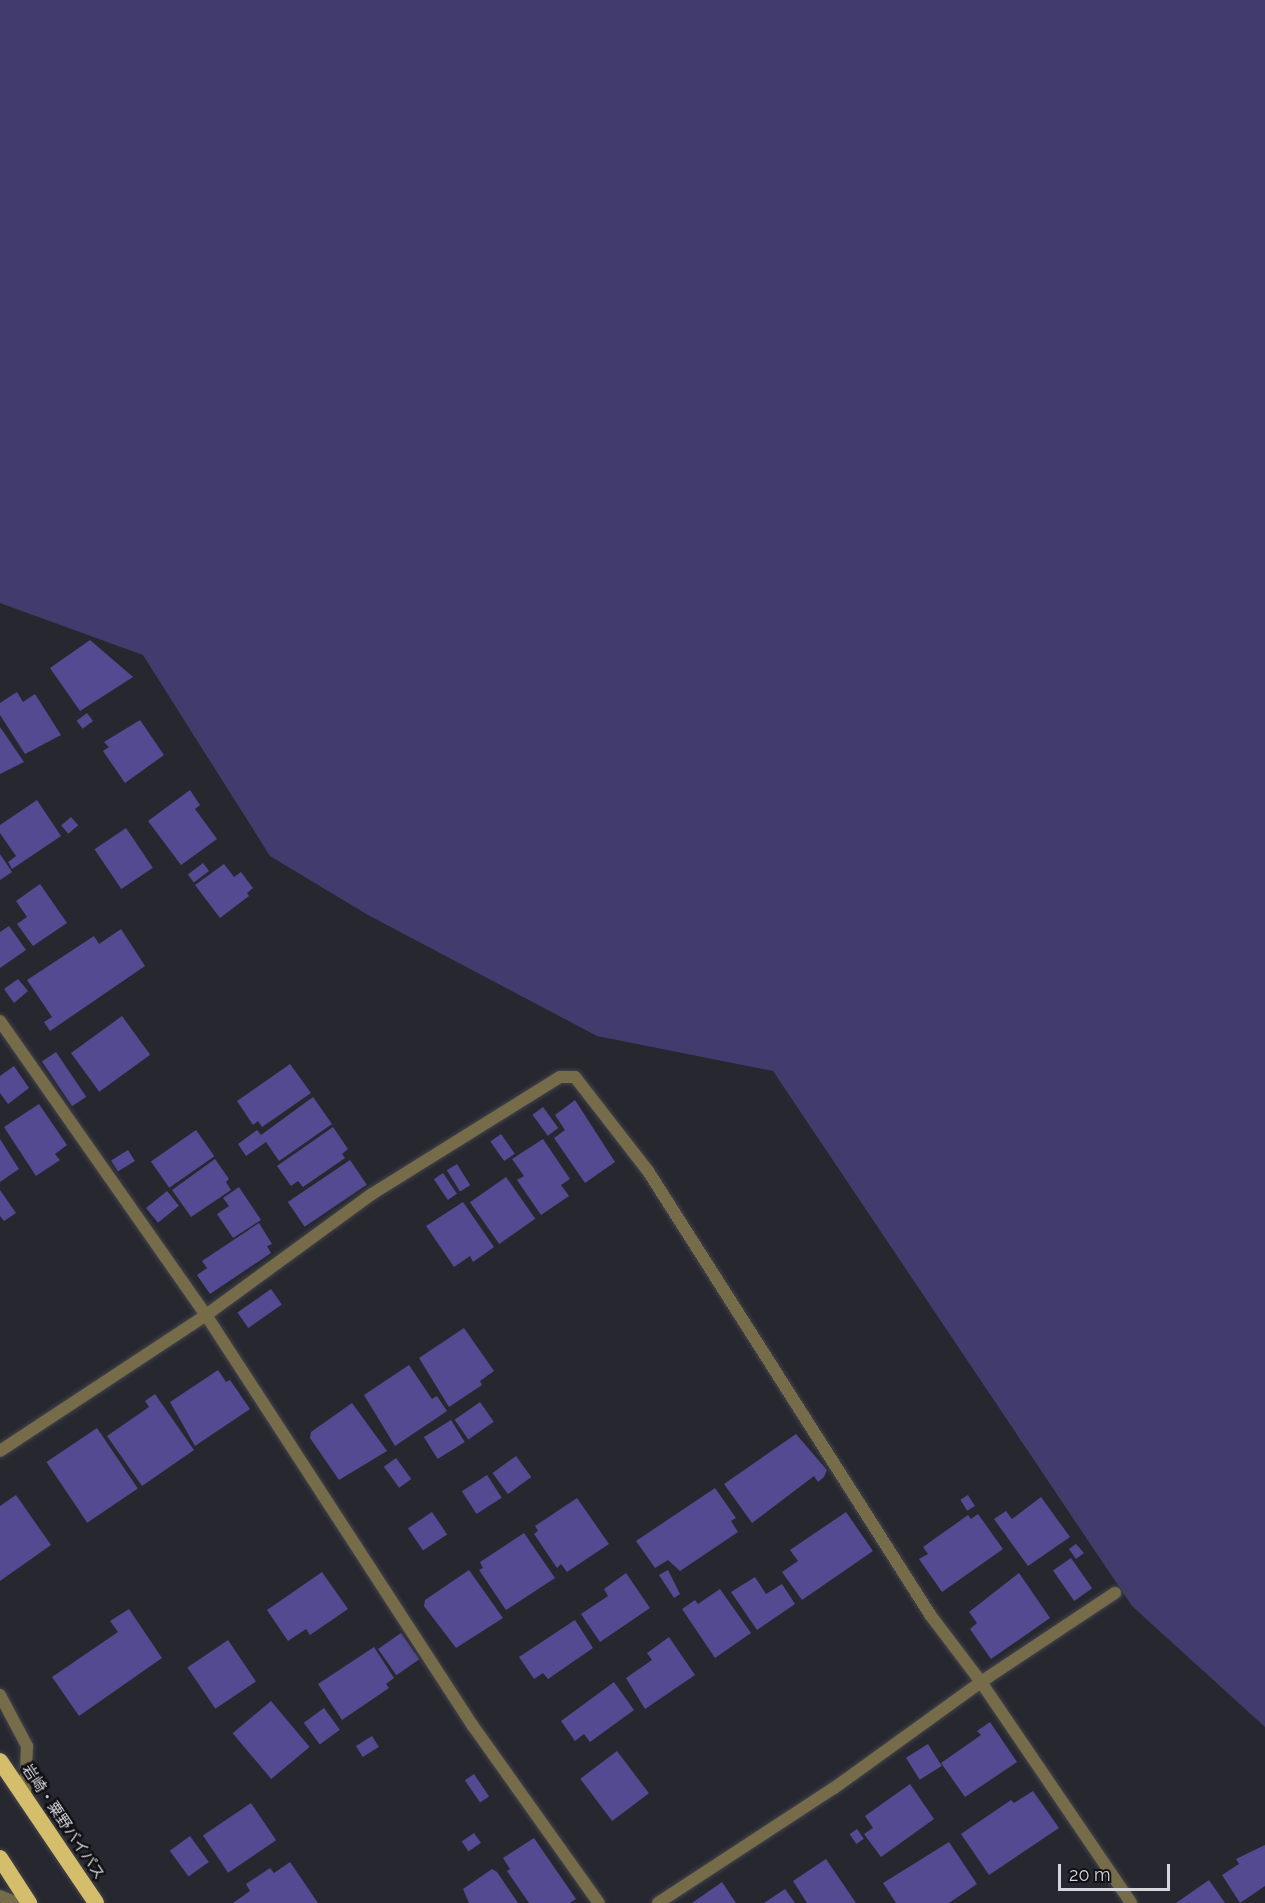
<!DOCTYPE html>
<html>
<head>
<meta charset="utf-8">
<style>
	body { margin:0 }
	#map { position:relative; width:1265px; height:1903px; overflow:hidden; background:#272730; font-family:Raleway,"Noto Sans JP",sans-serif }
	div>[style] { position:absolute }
	.green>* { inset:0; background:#413c6d }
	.building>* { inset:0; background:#534a91; transform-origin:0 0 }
	.roads { filter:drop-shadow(0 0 2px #43434c) drop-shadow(0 0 2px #43434c) }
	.service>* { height:12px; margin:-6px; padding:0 6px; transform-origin:6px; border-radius:6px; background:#766c4a }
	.minor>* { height:12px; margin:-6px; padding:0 6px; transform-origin:6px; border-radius:6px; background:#766c4a }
	.trunk>* { height:16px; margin:-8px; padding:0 8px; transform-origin:8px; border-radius:8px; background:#d4be6c }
	span { translate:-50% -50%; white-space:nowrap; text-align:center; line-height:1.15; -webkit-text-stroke:5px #101014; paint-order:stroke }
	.street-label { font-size:15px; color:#d6d6dc }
	.scale { position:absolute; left:1058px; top:1864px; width:112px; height:27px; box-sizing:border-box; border:3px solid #d6d6dc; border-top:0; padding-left:8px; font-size:18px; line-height:21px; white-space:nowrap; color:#d6d6dc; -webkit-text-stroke:4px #101014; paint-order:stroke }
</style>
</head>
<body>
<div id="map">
	<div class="green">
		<i style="clip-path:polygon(0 0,1265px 0,1265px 1727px,1132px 1606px,773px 1071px,597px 1036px,368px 915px,270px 856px,143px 655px,0 603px)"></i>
	</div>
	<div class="building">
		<i style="clip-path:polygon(90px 640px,133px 677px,80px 711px,50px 668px)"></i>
		<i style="clip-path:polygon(17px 692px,23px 702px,35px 694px,61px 735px,25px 754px,0 715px,0 703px)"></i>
		<i style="left:87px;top:713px;width:10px;height:13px;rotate:53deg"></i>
		<i style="clip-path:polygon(140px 720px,164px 755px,125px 783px,103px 751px,109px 747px,104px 742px)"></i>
		<i style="clip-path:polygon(0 727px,24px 762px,0 774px)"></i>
		<i style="clip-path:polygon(190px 790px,200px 805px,195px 809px,217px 839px,181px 865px,148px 821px)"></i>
		<i style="clip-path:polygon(37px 800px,61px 836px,12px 869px,8px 862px,16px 856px,0 833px,0 825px)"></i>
		<i style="left:71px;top:817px;width:11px;height:13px;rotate:49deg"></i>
		<i style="left:126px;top:828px;width:48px;height:38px;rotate:56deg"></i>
		<i style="clip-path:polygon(0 854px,12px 872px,0 880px)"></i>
		<i style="left:203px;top:863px;width:10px;height:19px;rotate:53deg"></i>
		<i style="clip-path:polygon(224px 864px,234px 877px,241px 872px,253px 888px,247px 893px,249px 896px,220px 918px,195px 885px)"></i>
		<i style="clip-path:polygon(40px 884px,67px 923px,33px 946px,17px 924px,27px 917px,16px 901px)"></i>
		<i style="clip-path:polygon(9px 926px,26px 950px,0 968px,0 932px)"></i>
		<i style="clip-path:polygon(121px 929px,145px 966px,50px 1031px,44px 1022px,52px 1017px,27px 980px,94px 936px,99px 944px)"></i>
		<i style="clip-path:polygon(18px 979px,28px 991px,14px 1003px,4px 989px)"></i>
		<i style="left:122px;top:1016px;width:48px;height:63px;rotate:54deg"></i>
		<i style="left:56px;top:1052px;width:54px;height:17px;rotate:56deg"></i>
		<i style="clip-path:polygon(290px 1064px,311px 1093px,262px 1127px,258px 1121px,253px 1125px,237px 1101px)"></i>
		<i style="clip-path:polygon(14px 1066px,29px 1088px,8px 1104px,0 1093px,0 1076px)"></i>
		<i style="clip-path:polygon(313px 1097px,332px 1124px,279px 1161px,266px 1142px,246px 1156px,238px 1144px,257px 1130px,261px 1135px)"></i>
		<i style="clip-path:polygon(575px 1100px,615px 1162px,585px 1183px,554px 1138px,565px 1130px,555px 1115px)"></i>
		<i style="clip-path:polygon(39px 1104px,67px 1145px,55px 1154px,60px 1160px,36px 1176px,4px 1127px)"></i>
		<i style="left:543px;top:1107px;width:26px;height:13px;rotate:54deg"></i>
		<i style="clip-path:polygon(333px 1127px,348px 1149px,342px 1154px,345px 1158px,303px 1187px,298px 1181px,291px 1186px,277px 1166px)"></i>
		<i style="left:196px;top:1130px;width:32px;height:55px;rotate:55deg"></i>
		<i style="left:501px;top:1134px;width:24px;height:13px;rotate:55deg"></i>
		<i style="clip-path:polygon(0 1139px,19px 1169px,0 1182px)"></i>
		<i style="clip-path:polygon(543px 1139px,570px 1179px,561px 1185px,569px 1196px,541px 1215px,517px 1180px,524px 1176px,512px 1159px)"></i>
		<i style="left:128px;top:1150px;width:13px;height:20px;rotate:58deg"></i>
		<i style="clip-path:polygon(215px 1159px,229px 1179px,226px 1182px,231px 1190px,191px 1217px,172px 1190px)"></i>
		<i style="left:350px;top:1160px;width:30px;height:75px;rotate:56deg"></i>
		<i style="left:457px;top:1164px;width:25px;height:12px;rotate:58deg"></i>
		<i style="left:443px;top:1173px;width:25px;height:11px;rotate:56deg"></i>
		<i style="left:506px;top:1177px;width:51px;height:44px;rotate:55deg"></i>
		<i style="clip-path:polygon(239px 1187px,261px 1220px,233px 1238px,217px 1214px,229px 1206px,223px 1198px)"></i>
		<i style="clip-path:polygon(0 1190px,16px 1213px,4px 1221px,0 1216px)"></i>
		<i style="left:167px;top:1191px;width:19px;height:27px;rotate:51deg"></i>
		<i style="clip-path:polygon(463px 1202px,494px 1247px,473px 1262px,470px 1256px,454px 1267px,426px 1226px)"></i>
		<i style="clip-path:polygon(259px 1223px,272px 1244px,267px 1246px,271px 1253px,210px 1294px,197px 1275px,207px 1268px,202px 1261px)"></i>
		<i style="left:271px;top:1289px;width:19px;height:41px;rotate:55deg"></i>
		<i style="clip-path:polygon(464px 1328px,494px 1371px,480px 1381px,482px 1385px,449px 1407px,419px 1358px)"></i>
		<i style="clip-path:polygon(409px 1365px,432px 1399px,437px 1396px,447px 1411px,395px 1446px,364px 1395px)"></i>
		<i style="clip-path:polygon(218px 1370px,226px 1382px,230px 1380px,250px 1409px,195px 1446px,170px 1402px)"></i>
		<i style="clip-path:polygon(155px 1394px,194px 1450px,142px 1486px,107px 1436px,149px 1407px,145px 1401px)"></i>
		<i style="left:480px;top:1402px;width:24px;height:31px;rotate:55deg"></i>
		<i style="clip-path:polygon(352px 1403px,387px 1451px,339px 1480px,310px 1438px,311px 1432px)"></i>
		<i style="left:451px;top:1420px;width:26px;height:32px;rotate:58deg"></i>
		<i style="left:97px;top:1428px;width:73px;height:61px;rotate:56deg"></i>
		<i style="clip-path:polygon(796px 1434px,827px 1470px,824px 1477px,818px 1482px,814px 1476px,752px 1523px,724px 1484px)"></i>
		<i style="left:516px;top:1456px;width:26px;height:29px;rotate:54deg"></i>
		<i style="left:396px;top:1458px;width:26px;height:15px;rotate:54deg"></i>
		<i style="left:487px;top:1475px;width:27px;height:30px;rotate:57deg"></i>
		<i style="clip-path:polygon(715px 1488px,736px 1518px,731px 1521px,738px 1532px,680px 1571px,668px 1560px,655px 1568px,636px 1541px)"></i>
		<i style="clip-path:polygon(16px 1495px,51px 1545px,0 1581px,0 1506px)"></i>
		<i style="left:968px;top:1495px;width:13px;height:9px;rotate:58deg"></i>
		<i style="clip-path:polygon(1041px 1497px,1070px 1537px,1028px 1566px,994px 1519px,1006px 1511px,1012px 1519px)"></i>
		<i style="clip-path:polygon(577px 1498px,609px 1544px,567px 1572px,561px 1564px,557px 1568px,534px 1534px,538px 1531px,535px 1526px)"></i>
		<i style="left:432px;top:1512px;width:27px;height:29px;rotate:56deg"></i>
		<i style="clip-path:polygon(846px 1512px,873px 1551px,802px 1600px,782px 1572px,798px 1561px,790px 1550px)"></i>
		<i style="clip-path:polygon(978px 1514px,1003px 1549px,942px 1592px,919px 1559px,928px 1554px,923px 1547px,968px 1515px,971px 1519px)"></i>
		<i style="clip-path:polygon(524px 1533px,555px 1578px,506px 1610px,479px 1570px,483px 1568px,480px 1562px)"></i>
		<i style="clip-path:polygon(1076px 1544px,1084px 1553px,1076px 1559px,1069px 1549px)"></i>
		<i style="left:1071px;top:1558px;width:37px;height:22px;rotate:55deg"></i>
		<i style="clip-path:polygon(469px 1570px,503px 1618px,456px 1648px,424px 1606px,425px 1600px)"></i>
		<i style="clip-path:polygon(668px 1570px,680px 1594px,674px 1598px,659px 1575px)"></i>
		<i style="clip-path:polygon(322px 1572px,348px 1609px,310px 1635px,306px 1629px,288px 1641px,267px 1610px)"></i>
		<i style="clip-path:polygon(626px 1573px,650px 1608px,600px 1642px,581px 1614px,608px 1596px,604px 1589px)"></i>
		<i style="clip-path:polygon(1019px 1573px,1050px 1618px,991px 1659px,970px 1629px,977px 1623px,969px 1612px)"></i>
		<i style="clip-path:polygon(755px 1577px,766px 1594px,782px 1584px,795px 1604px,757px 1630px,731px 1592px)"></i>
		<i style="clip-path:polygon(720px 1589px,751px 1633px,715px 1658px,682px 1609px,695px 1600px,698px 1604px)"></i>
		<i style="clip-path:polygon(129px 1609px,162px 1658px,79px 1716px,52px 1677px,118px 1632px,110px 1621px)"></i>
		<i style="clip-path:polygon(575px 1620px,593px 1648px,548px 1679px,543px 1673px,534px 1679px,519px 1657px)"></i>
		<i style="left:401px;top:1633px;width:32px;height:28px;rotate:55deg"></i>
		<i style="clip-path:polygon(669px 1637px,695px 1675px,645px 1709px,626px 1678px,652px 1660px,647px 1653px)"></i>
		<i style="left:228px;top:1640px;width:50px;height:49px;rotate:56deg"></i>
		<i style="clip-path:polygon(374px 1647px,394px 1678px,386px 1684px,389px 1688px,342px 1720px,318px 1684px)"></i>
		<i style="clip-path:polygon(614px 1682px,634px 1710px,590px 1742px,584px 1734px,575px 1741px,561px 1721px)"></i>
		<i style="left:271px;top:1701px;width:60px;height:50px;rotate:50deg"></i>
		<i style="left:324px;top:1708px;width:27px;height:25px;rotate:54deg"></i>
		<i style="clip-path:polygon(990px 1722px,1017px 1762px,965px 1797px,941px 1763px,981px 1735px,977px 1731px)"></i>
		<i style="left:372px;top:1736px;width:13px;height:19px;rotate:58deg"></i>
		<i style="left:928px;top:1744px;width:26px;height:26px;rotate:58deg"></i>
		<i style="left:617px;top:1751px;width:53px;height:46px;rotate:53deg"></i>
		<i style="left:474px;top:1774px;width:27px;height:11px;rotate:56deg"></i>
		<i style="clip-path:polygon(910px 1784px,934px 1819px,881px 1857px,864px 1834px,873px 1828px,865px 1816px)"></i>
		<i style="clip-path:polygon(1033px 1791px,1059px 1828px,989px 1875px,961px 1834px,1011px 1800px,1014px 1803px)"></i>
		<i style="left:251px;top:1803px;width:45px;height:58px;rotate:56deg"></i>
		<i style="left:857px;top:1829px;width:12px;height:9px;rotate:55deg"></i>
		<i style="left:474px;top:1833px;width:12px;height:15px;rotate:55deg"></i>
		<i style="left:190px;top:1836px;width:32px;height:25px;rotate:54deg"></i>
		<i style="clip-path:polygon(534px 1838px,576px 1899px,570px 1903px,529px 1903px,507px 1871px,510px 1869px,503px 1858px)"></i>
		<i style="clip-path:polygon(949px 1842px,977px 1884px,949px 1903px,896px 1903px,883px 1883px)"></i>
		<i style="clip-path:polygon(1265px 1845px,1265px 1886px,1240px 1903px,1222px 1875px,1239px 1864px,1236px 1859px)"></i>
		<i style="clip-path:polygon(826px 1859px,856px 1903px,807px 1903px,793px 1881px)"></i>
		<i style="clip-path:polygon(290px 1862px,318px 1903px,233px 1903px,250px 1891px,246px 1884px,270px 1868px,274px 1873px)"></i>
		<i style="clip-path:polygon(492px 1869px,497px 1872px,518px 1903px,469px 1903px,463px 1889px)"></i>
		<i style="clip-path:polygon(1209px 1880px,1225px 1903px,1176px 1903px)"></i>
		<i style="clip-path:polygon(722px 1882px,736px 1903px,692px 1903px)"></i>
		<i style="clip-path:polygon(785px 1889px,795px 1903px,764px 1903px)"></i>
	</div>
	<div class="roads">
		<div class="service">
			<i style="left:981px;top:1682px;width:161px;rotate:-33.6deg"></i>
		</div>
		<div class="minor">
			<i style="left:0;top:1021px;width:359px;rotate:55deg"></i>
			<i style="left:206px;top:1315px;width:490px;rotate:57deg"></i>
			<i style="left:473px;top:1726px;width:217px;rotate:54.6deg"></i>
			<i style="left:0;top:1451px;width:247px;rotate:-33.4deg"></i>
			<i style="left:206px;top:1315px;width:205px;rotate:-36.1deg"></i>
			<i style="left:372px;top:1194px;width:221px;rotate:-31.9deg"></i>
			<i style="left:560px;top:1077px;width:15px"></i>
			<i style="left:575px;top:1077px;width:119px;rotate:52.2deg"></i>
			<i style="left:648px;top:1171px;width:527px;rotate:57.55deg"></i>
			<i style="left:931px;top:1616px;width:83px;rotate:52.9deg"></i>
			<i style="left:981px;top:1682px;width:267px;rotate:55.8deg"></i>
			<i style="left:0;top:1695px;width:58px;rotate:62.1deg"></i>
			<i style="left:27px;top:1746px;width:50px;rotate:92.3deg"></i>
			<i style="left:0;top:1896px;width:18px;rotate:22deg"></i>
			<i style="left:658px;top:1903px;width:210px;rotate:-33.2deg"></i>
			<i style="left:834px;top:1788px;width:181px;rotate:-35.8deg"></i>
		</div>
		<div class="trunk">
			<i style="left:0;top:1761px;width:171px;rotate:55.9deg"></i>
			<i style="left:0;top:1858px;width:54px;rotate:57.2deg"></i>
		</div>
	</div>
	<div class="street-label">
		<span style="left:63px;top:1822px;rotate:56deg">岩崎・粟野バイパス</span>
	</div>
	<div class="scale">20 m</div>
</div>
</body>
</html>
